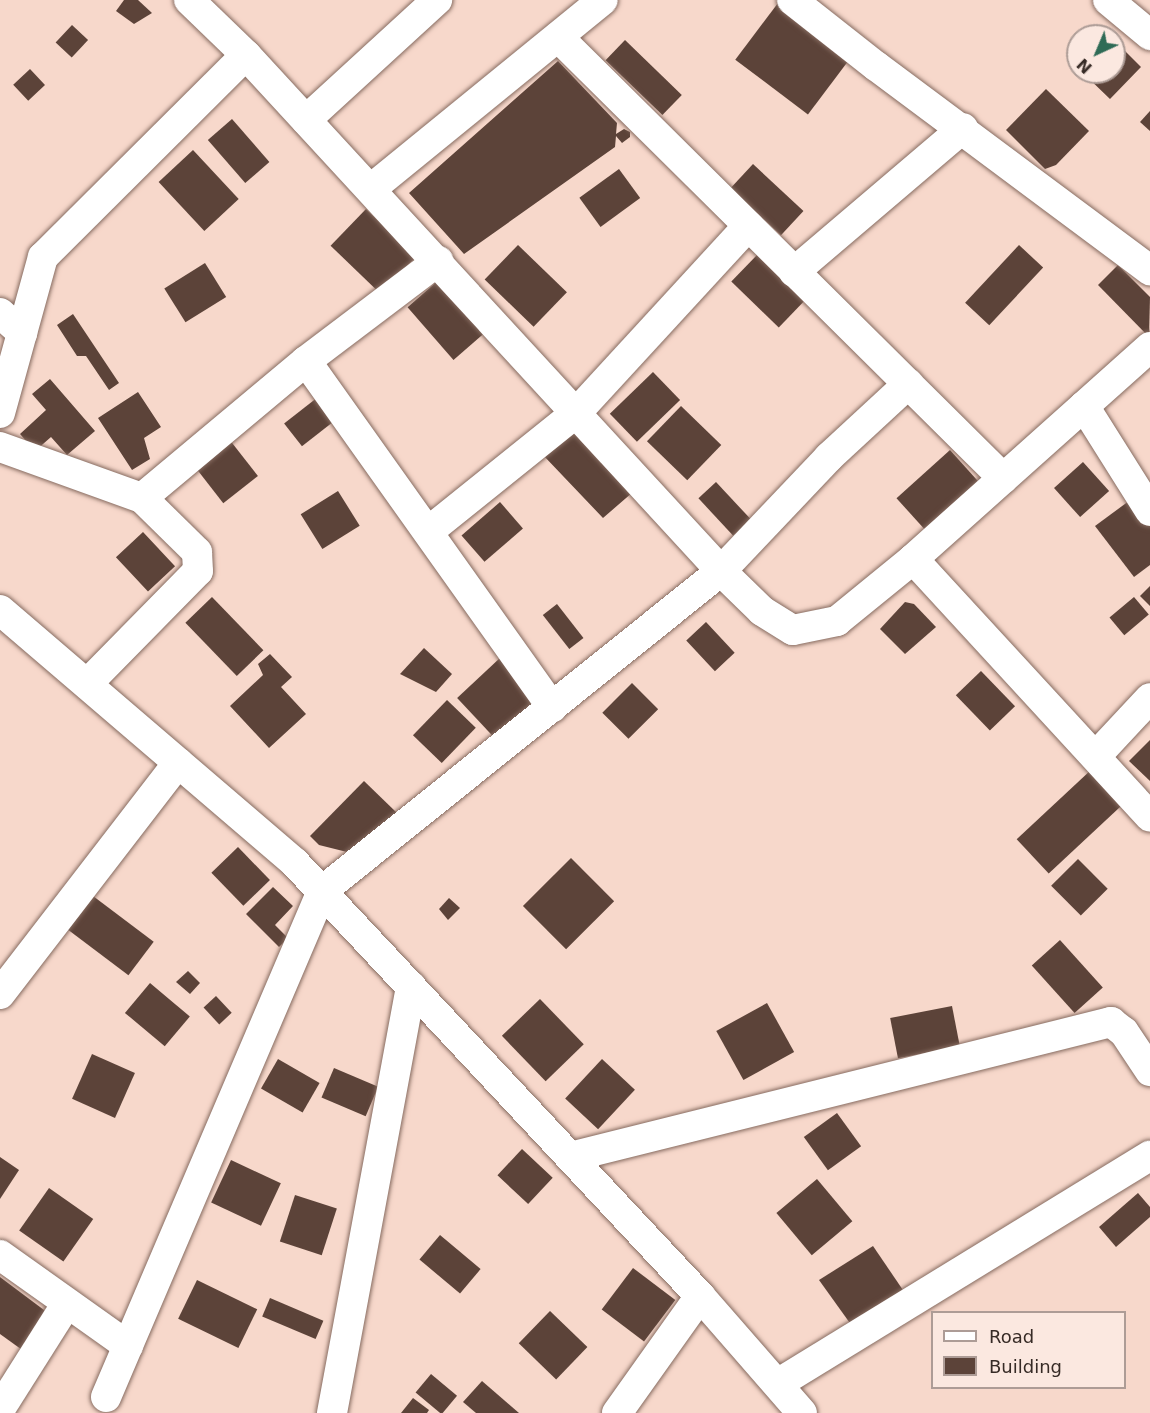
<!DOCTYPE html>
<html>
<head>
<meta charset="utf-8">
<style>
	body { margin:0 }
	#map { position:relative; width:1150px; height:1413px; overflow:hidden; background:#f7d8cb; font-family:"DejaVu Sans",sans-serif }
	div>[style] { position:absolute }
	.building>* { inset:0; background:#5c4339; transform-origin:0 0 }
	.roads { filter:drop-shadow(0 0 2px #866b60) drop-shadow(0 0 2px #866b60) }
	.minor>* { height:30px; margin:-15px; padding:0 15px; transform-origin:15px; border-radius:15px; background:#fff }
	span { translate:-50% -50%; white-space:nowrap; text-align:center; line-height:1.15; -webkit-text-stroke:6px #fbe8e0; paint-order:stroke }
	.legend { position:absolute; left:931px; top:1311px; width:195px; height:78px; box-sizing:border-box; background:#fbe8e0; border:2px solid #ad9c96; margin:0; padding:8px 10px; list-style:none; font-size:18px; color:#372b26 }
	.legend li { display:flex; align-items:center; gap:12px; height:30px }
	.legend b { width:30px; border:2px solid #ad9c96 }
	.north { position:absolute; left:1066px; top:24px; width:60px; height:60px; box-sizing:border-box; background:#fbe8e0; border:2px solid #ad9c96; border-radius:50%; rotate:224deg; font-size:16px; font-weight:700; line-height:24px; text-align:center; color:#372b26 }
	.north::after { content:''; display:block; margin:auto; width:21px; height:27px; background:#2f6b56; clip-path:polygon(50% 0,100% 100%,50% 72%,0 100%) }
</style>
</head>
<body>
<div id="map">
	<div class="building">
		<i style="clip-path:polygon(124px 0,138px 0,152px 13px,134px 24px,116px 11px)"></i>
		<i style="left:778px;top:3px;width:91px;height:71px;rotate:37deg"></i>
		<i style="left:72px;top:25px;width:22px;height:24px;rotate:43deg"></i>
		<i style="left:625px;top:40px;width:79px;height:28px;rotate:44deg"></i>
		<i style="clip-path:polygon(1114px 40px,1141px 67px,1110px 99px,1082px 72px,1114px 72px)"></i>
		<i style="clip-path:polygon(558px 61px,617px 123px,616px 134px,624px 129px,630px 132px,630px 137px,622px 143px,616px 136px,615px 147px,464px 254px,409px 193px)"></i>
		<i style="left:30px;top:69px;width:22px;height:23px;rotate:47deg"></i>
		<i style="clip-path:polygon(1046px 89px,1089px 131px,1056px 165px,1045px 169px,1006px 130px)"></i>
		<i style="clip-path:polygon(1150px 111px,1150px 131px,1140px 122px)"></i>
		<i style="left:232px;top:119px;width:57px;height:32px;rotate:49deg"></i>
		<i style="left:193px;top:150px;width:67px;height:47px;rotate:47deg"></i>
		<i style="left:753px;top:164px;width:69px;height:33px;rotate:43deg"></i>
		<i style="left:619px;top:169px;width:36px;height:49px;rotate:54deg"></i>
		<i style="left:366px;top:209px;width:69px;height:51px;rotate:44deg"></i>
		<i style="left:518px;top:245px;width:68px;height:48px;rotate:44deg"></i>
		<i style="left:1019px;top:245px;width:33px;height:79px;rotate:43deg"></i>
		<i style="left:757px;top:255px;width:66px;height:37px;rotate:44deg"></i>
		<i style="left:205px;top:263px;width:40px;height:48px;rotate:58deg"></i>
		<i style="clip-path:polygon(1118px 265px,1150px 297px,1149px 337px,1098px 285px)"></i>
		<i style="left:440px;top:279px;width:70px;height:43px;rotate:49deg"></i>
		<i style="clip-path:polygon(73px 314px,119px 383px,109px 390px,86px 356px,77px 356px,57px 325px)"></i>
		<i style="left:653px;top:372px;width:39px;height:60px;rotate:46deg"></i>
		<i style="clip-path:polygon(50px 379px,95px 431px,67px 455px,51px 437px,35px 451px,20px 434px,46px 410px,32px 394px)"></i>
		<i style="clip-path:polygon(138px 392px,161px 427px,144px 438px,150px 459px,132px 470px,98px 418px)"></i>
		<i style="left:318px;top:397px;width:29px;height:43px;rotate:52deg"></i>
		<i style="left:681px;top:406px;width:56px;height:49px;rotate:44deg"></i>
		<i style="clip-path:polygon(572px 431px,601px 463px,605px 460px,633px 492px,603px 518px,543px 455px)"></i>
		<i style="left:229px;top:439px;width:47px;height:44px;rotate:52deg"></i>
		<i style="left:950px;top:450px;width:48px;height:72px;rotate:48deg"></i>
		<i style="left:1083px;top:462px;width:39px;height:39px;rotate:48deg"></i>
		<i style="left:716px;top:482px;width:51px;height:24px;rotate:47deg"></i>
		<i style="left:338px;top:491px;width:41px;height:44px;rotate:58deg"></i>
		<i style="clip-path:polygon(1133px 498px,1150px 520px,1150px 565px,1134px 577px,1095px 526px)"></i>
		<i style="left:500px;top:502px;width:35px;height:51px;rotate:49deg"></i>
		<i style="left:143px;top:532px;width:47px;height:37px;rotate:47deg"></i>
		<i style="clip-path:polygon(1150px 586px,1150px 606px,1140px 596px)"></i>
		<i style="left:212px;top:597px;width:74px;height:37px;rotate:46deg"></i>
		<i style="left:1134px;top:597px;width:23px;height:32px;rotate:50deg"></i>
		<i style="clip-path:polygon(905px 602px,914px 604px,936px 627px,905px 654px,880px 629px)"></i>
		<i style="left:557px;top:604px;width:43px;height:18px;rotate:52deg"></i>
		<i style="left:706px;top:622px;width:42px;height:27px;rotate:47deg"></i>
		<i style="clip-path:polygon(424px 648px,452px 674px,436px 692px,400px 674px)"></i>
		<i style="clip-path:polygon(270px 654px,292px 677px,281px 687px,306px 714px,269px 748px,230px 706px,263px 675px,258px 664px)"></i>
		<i style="left:501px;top:657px;width:57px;height:60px;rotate:47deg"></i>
		<i style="left:981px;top:671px;width:49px;height:35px;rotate:46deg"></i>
		<i style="left:632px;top:683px;width:37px;height:42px;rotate:45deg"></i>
		<i style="left:447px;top:700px;width:40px;height:49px;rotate:44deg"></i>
		<i style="clip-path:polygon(1150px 740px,1150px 781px,1129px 761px)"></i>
		<i style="left:1092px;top:769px;width:47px;height:103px;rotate:47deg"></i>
		<i style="clip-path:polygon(364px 781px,397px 813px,367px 841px,347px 852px,319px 845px,310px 836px)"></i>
		<i style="left:238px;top:847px;width:46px;height:37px;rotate:46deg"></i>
		<i style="left:571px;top:858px;width:61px;height:68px;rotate:45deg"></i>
		<i style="left:1078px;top:859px;width:42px;height:38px;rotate:45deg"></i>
		<i style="clip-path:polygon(273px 887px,293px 906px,275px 925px,288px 938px,279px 947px,246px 914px)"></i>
		<i style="left:93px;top:896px;width:76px;height:42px;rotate:37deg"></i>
		<i style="clip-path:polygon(449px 898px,460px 908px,448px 920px,439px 909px)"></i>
		<i style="left:1060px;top:940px;width:64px;height:38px;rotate:48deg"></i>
		<i style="clip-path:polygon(188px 971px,200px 983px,190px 994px,176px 982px)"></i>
		<i style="left:150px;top:983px;width:52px;height:39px;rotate:40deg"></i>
		<i style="left:216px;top:996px;width:23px;height:17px;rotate:47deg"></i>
		<i style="left:540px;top:999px;width:63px;height:53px;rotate:46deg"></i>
		<i style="left:767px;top:1003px;width:56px;height:58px;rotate:61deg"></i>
		<i style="left:952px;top:1006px;width:41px;height:63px;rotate:79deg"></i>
		<i style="left:92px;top:1054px;width:47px;height:49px;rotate:24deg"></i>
		<i style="left:278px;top:1059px;width:48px;height:34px;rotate:30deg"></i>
		<i style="left:602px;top:1059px;width:45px;height:54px;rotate:43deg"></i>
		<i style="left:334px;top:1068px;width:48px;height:32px;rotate:23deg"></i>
		<i style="left:837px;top:1113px;width:41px;height:41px;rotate:54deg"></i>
		<i style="left:522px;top:1149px;width:42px;height:36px;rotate:43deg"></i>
		<i style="clip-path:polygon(0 1157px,19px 1170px,0 1199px)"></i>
		<i style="left:231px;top:1160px;width:55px;height:47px;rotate:25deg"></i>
		<i style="left:817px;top:1179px;width:55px;height:53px;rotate:50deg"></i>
		<i style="left:49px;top:1188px;width:54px;height:52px;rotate:35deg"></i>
		<i style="clip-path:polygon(1138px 1193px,1150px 1207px,1150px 1217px,1116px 1247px,1099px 1227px)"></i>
		<i style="left:295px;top:1195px;width:44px;height:49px;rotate:18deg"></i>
		<i style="left:440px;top:1235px;width:53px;height:32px;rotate:40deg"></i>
		<i style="clip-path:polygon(873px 1246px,907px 1296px,852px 1326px,819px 1280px)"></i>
		<i style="left:633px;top:1268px;width:53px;height:52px;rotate:37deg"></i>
		<i style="clip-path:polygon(0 1277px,52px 1316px,25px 1352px,0 1334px)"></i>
		<i style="left:197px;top:1280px;width:67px;height:43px;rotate:26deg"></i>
		<i style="left:270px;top:1298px;width:58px;height:20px;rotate:23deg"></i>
		<i style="left:550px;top:1311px;width:52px;height:45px;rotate:44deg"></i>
		<i style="left:431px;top:1374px;width:34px;height:24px;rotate:40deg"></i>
		<i style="clip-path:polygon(482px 1381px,519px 1413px,476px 1413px,463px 1402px)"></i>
		<i style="clip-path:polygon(413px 1398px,429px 1410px,427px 1413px,401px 1413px)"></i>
	</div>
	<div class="roads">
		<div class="minor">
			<i style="left:189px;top:0;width:79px;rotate:44deg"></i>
			<i style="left:246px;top:55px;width:701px;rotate:47.37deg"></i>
			<i style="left:721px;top:571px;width:57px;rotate:44.3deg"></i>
			<i style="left:762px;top:611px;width:36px;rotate:32deg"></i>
			<i style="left:793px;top:630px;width:45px;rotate:-11.6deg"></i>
			<i style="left:837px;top:621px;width:98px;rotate:-39.2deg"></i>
			<i style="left:913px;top:559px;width:318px;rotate:-41.8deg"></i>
			<i style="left:792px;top:0;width:107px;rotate:38.2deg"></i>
			<i style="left:876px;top:66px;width:342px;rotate:36.7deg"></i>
			<i style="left:1108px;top:0;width:55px;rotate:39.8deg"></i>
			<i style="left:558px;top:37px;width:627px;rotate:44.74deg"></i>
			<i style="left:306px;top:120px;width:178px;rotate:-42.5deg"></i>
			<i style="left:371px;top:189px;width:299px;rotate:-39.2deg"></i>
			<i style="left:794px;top:272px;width:222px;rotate:-40.4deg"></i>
			<i style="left:0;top:313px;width:30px;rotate:42deg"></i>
			<i style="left:306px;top:361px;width:425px;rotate:54.6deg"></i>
			<i style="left:1084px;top:406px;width:124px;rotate:57.8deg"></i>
			<i style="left:0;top:413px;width:162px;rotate:-74.6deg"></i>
			<i style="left:43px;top:257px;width:286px;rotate:-44.9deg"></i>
			<i style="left:0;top:447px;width:151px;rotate:19.8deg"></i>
			<i style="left:142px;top:498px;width:214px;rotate:-39.9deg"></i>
			<i style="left:306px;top:361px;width:166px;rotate:-37.1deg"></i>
			<i style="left:429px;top:531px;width:190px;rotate:-38.8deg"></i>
			<i style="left:577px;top:412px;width:253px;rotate:-47.4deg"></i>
			<i style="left:913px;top:559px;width:350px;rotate:47.4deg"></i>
			<i style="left:0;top:610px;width:389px;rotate:40.6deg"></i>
			<i style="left:295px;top:863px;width:593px;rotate:46.91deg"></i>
			<i style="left:700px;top:1296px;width:155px;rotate:48.9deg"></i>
			<i style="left:87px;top:684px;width:158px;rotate:-45.5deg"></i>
			<i style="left:198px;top:571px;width:19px;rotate:-93deg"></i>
			<i style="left:197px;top:552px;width:77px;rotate:-135.5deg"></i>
			<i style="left:1096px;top:756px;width:79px;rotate:-47deg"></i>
			<i style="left:0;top:994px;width:292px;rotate:-52.4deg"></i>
			<i style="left:570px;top:1157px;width:558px;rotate:-14.01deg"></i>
			<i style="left:1111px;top:1022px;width:16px;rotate:38deg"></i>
			<i style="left:1124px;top:1032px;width:47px;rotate:56.3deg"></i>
			<i style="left:0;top:1255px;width:157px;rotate:35.4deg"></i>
			<i style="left:779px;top:1383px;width:435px;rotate:-31.5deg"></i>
			<i style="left:106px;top:1397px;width:550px;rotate:-66.88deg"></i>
			<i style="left:322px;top:891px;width:511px;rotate:-38.73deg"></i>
			<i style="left:721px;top:571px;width:157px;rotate:-46.5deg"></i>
			<i style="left:829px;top:457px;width:108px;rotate:-42.7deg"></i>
			<i style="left:0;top:1409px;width:125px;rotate:-57.7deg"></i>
			<i style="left:332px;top:1413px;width:434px;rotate:-79.5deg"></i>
			<i style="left:617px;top:1413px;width:143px;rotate:-54.6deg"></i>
		</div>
	</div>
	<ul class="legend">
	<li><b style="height:8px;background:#fff"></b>Road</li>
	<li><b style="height:16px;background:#5c4339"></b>Building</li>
	</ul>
	<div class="north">N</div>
</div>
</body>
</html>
